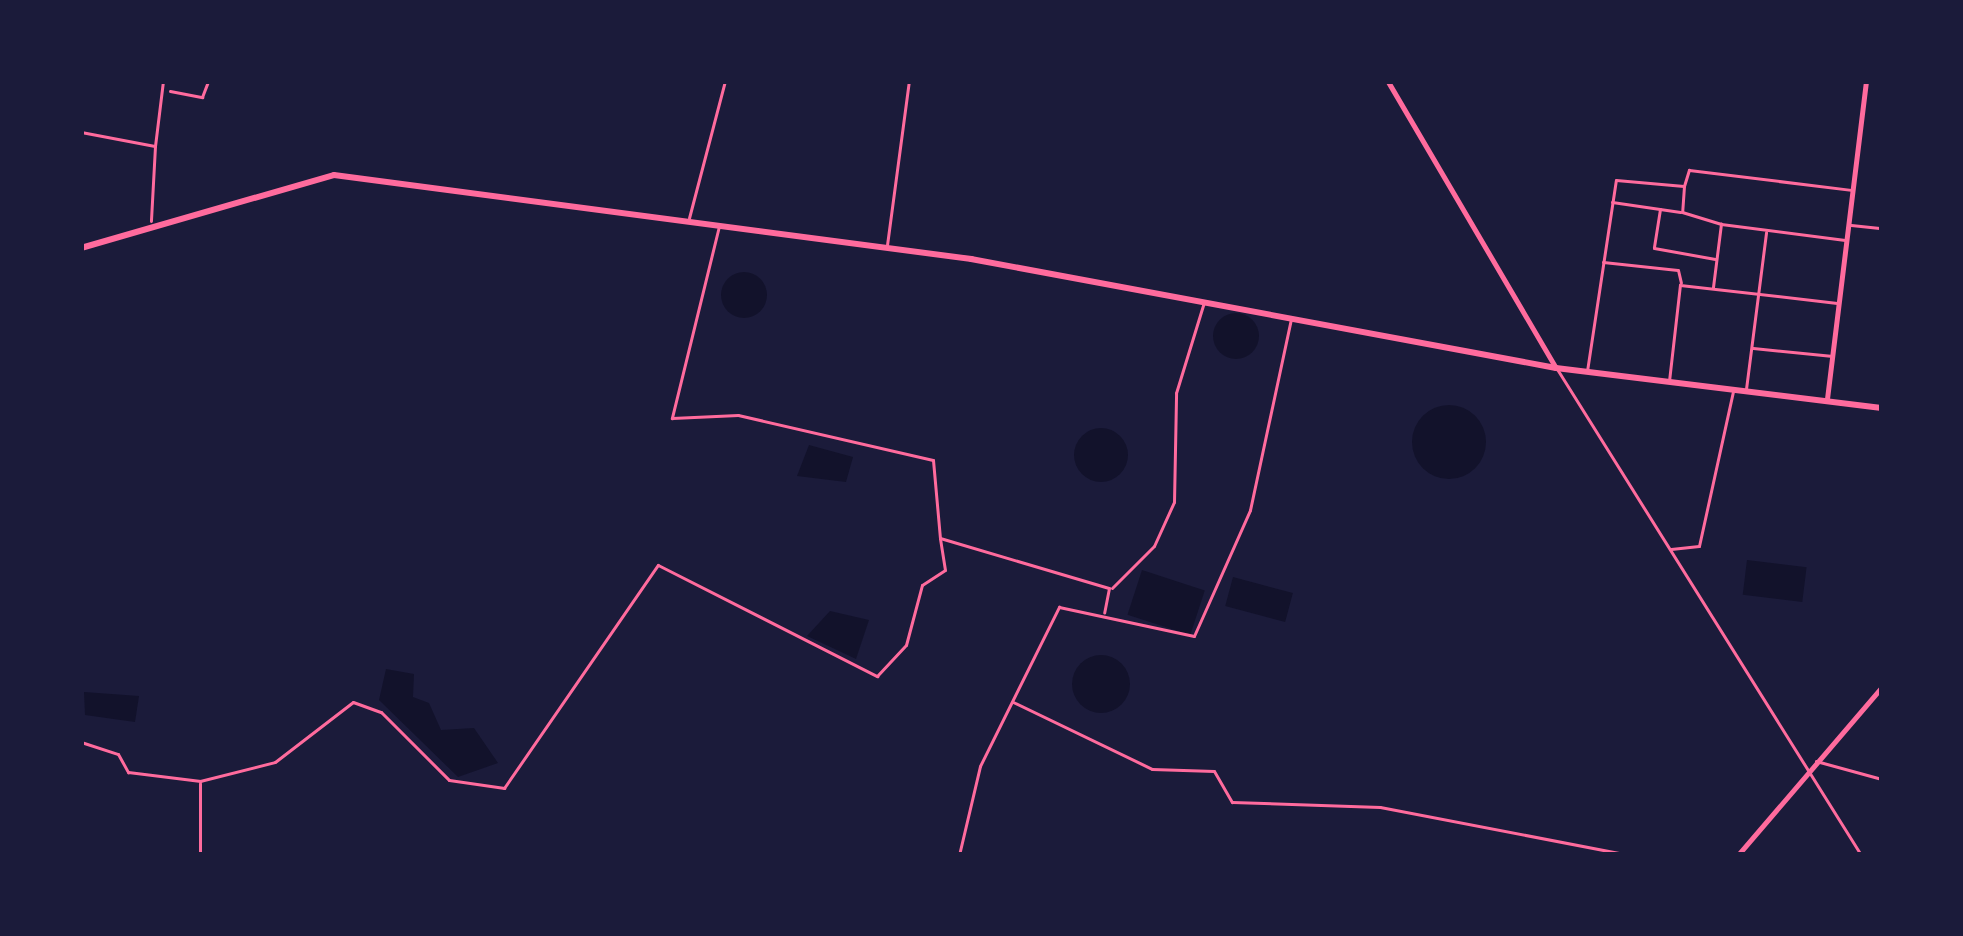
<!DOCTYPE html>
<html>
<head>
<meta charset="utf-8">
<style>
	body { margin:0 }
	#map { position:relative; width:1963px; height:936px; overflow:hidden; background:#1b1b3a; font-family:"Archivo Narrow",sans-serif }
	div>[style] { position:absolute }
	.water>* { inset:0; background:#12122b; transform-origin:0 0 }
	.round { border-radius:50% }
	.minor>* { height:3px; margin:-1.5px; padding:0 1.5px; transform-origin:1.5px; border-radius:1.5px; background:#ff6b9d }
	.tertiary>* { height:3px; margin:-1.5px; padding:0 1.5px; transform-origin:1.5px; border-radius:1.5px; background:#ff6b9d }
	.secondary>* { height:4.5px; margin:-2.25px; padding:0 2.25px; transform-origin:2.25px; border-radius:2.25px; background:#ff6b9d }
	.primary>* { height:4.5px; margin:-2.25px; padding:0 2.25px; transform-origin:2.25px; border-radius:2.25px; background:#ff6b9d }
	.trunk>* { height:6px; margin:-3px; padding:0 3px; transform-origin:3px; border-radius:3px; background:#ff6b9d }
	span { translate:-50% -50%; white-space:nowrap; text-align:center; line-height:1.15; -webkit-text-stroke:12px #1b1b3a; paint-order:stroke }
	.frame { position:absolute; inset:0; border:84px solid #1b1b3a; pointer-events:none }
</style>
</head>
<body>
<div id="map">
	<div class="water">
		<i class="round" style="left:721px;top:272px;width:46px;height:46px"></i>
		<i class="round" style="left:1213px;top:313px;width:46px;height:46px"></i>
		<i class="round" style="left:1412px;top:405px;width:74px;height:74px"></i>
		<i class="round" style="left:1074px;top:428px;width:54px;height:54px"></i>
		<i style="clip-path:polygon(809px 445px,853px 457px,846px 482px,797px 476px)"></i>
		<i style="left:1747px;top:560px;width:60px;height:35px;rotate:7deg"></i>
		<i style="left:1142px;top:570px;width:66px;height:47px;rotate:18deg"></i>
		<i style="left:1233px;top:577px;width:62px;height:30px;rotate:15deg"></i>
		<i style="clip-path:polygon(830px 611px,869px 620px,856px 659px,807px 636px)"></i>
		<i class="round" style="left:1072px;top:655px;width:58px;height:58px"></i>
		<i style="clip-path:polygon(386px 669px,414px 674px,413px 697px,429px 703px,441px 730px,474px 728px,498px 763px,458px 777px,379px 700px)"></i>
		<i style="clip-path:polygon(84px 692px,139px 696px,135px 722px,85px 715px)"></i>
	</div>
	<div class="minor">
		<i style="left:956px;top:81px;width:19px"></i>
		<i style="left:170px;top:91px;width:33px;rotate:11deg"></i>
		<i style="left:202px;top:97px;width:17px;rotate:-69deg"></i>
		<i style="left:81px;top:132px;width:75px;rotate:10.7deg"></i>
		<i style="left:155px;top:146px;width:75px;rotate:93.1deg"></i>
		<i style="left:155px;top:146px;width:65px;rotate:-83deg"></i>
		<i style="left:1684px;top:186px;width:17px;rotate:-73deg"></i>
		<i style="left:1689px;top:170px;width:163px;rotate:7deg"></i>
		<i style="left:1612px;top:202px;width:69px;rotate:8.4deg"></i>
		<i style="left:1660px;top:209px;width:39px;rotate:99deg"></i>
		<i style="left:1654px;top:248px;width:62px;rotate:10.2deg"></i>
		<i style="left:689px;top:218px;width:142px;rotate:-75.3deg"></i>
		<i style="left:1851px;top:225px;width:31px;rotate:6deg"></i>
		<i style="left:719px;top:226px;width:198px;rotate:103.8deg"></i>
		<i style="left:672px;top:418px;width:66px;rotate:-2.6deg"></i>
		<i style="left:738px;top:415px;width:200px;rotate:13deg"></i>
		<i style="left:933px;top:460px;width:78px;rotate:84.9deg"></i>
		<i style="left:940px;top:538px;width:176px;rotate:16.5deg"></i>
		<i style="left:1109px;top:588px;width:25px;rotate:101deg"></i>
		<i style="left:887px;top:245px;width:165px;rotate:-82.4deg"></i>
		<i style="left:1603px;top:262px;width:75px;rotate:6.1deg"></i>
		<i style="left:1678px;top:270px;width:13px;rotate:77deg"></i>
		<i style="left:1713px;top:287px;width:64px;rotate:-82.8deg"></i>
		<i style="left:1721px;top:224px;width:125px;rotate:7.4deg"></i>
		<i style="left:1753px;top:348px;width:80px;rotate:5.7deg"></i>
		<i style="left:1587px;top:371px;width:193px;rotate:-81.4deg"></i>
		<i style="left:1616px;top:180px;width:68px;rotate:5deg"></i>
		<i style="left:1684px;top:186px;width:26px;rotate:94deg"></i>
		<i style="left:1682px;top:212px;width:41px;rotate:17.1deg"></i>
		<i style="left:1669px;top:381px;width:97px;rotate:-83.5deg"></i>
		<i style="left:1680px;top:285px;width:158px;rotate:6.5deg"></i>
		<i style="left:1746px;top:389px;width:158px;rotate:-82.7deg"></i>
		<i style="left:1671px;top:549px;width:28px;rotate:-6deg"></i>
		<i style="left:1699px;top:546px;width:158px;rotate:-77.6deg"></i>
		<i style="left:1112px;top:588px;width:59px;rotate:-45deg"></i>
		<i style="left:1154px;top:546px;width:48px;rotate:-65.6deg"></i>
		<i style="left:1174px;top:502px;width:109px;rotate:-88.9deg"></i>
		<i style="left:1176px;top:393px;width:95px;rotate:-72.9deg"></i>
		<i style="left:1013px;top:702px;width:154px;rotate:25.7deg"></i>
		<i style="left:1152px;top:769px;width:62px;rotate:1.8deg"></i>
		<i style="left:1214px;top:771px;width:36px;rotate:60deg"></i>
		<i style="left:1232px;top:802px;width:148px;rotate:1.9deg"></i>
		<i style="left:1380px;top:807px;width:255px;rotate:10.9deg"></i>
		<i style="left:81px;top:742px;width:39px;rotate:18deg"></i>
		<i style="left:118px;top:754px;width:21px;rotate:61deg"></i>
		<i style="left:128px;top:772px;width:73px;rotate:7.1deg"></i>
		<i style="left:200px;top:781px;width:77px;rotate:-14.2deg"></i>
		<i style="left:275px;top:762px;width:98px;rotate:-37.6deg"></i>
		<i style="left:353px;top:702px;width:30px;rotate:20deg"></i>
		<i style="left:381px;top:712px;width:96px;rotate:45deg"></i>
		<i style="left:449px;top:780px;width:56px;rotate:8.3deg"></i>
		<i style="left:504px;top:788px;width:271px;rotate:-55.4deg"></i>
		<i style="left:658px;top:565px;width:246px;rotate:26.9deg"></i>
		<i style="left:877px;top:676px;width:42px;rotate:-46.9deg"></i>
		<i style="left:906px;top:645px;width:62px;rotate:-75.1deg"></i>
		<i style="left:922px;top:585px;width:27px;rotate:-33deg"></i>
		<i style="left:945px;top:570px;width:32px;rotate:-99deg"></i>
		<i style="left:1816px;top:761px;width:68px;rotate:15.3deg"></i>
		<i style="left:200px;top:783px;width:72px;rotate:90deg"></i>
		<i style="left:959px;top:855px;width:91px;rotate:-76.7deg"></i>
		<i style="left:980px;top:766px;width:178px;rotate:-63.6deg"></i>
		<i style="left:1059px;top:607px;width:138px;rotate:12.1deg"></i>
		<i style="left:1194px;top:636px;width:138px;rotate:-66deg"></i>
		<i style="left:1250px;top:510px;width:196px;rotate:-77.9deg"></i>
	</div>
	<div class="tertiary">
		<i style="left:1557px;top:369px;width:573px;rotate:57.97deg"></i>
	</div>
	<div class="secondary">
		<i style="left:1388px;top:81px;width:330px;rotate:59.6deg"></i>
		<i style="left:1738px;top:855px;width:221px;rotate:-49.4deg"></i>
	</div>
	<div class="primary">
		<i style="left:1827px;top:399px;width:320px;rotate:-83deg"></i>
	</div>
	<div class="trunk">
		<i style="left:81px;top:248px;width:263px;rotate:-16.1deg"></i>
		<i style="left:334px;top:175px;width:643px;rotate:7.51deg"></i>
		<i style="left:971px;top:259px;width:595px;rotate:10.55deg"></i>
		<i style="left:1556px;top:368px;width:328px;rotate:7deg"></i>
	</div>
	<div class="frame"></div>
</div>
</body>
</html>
